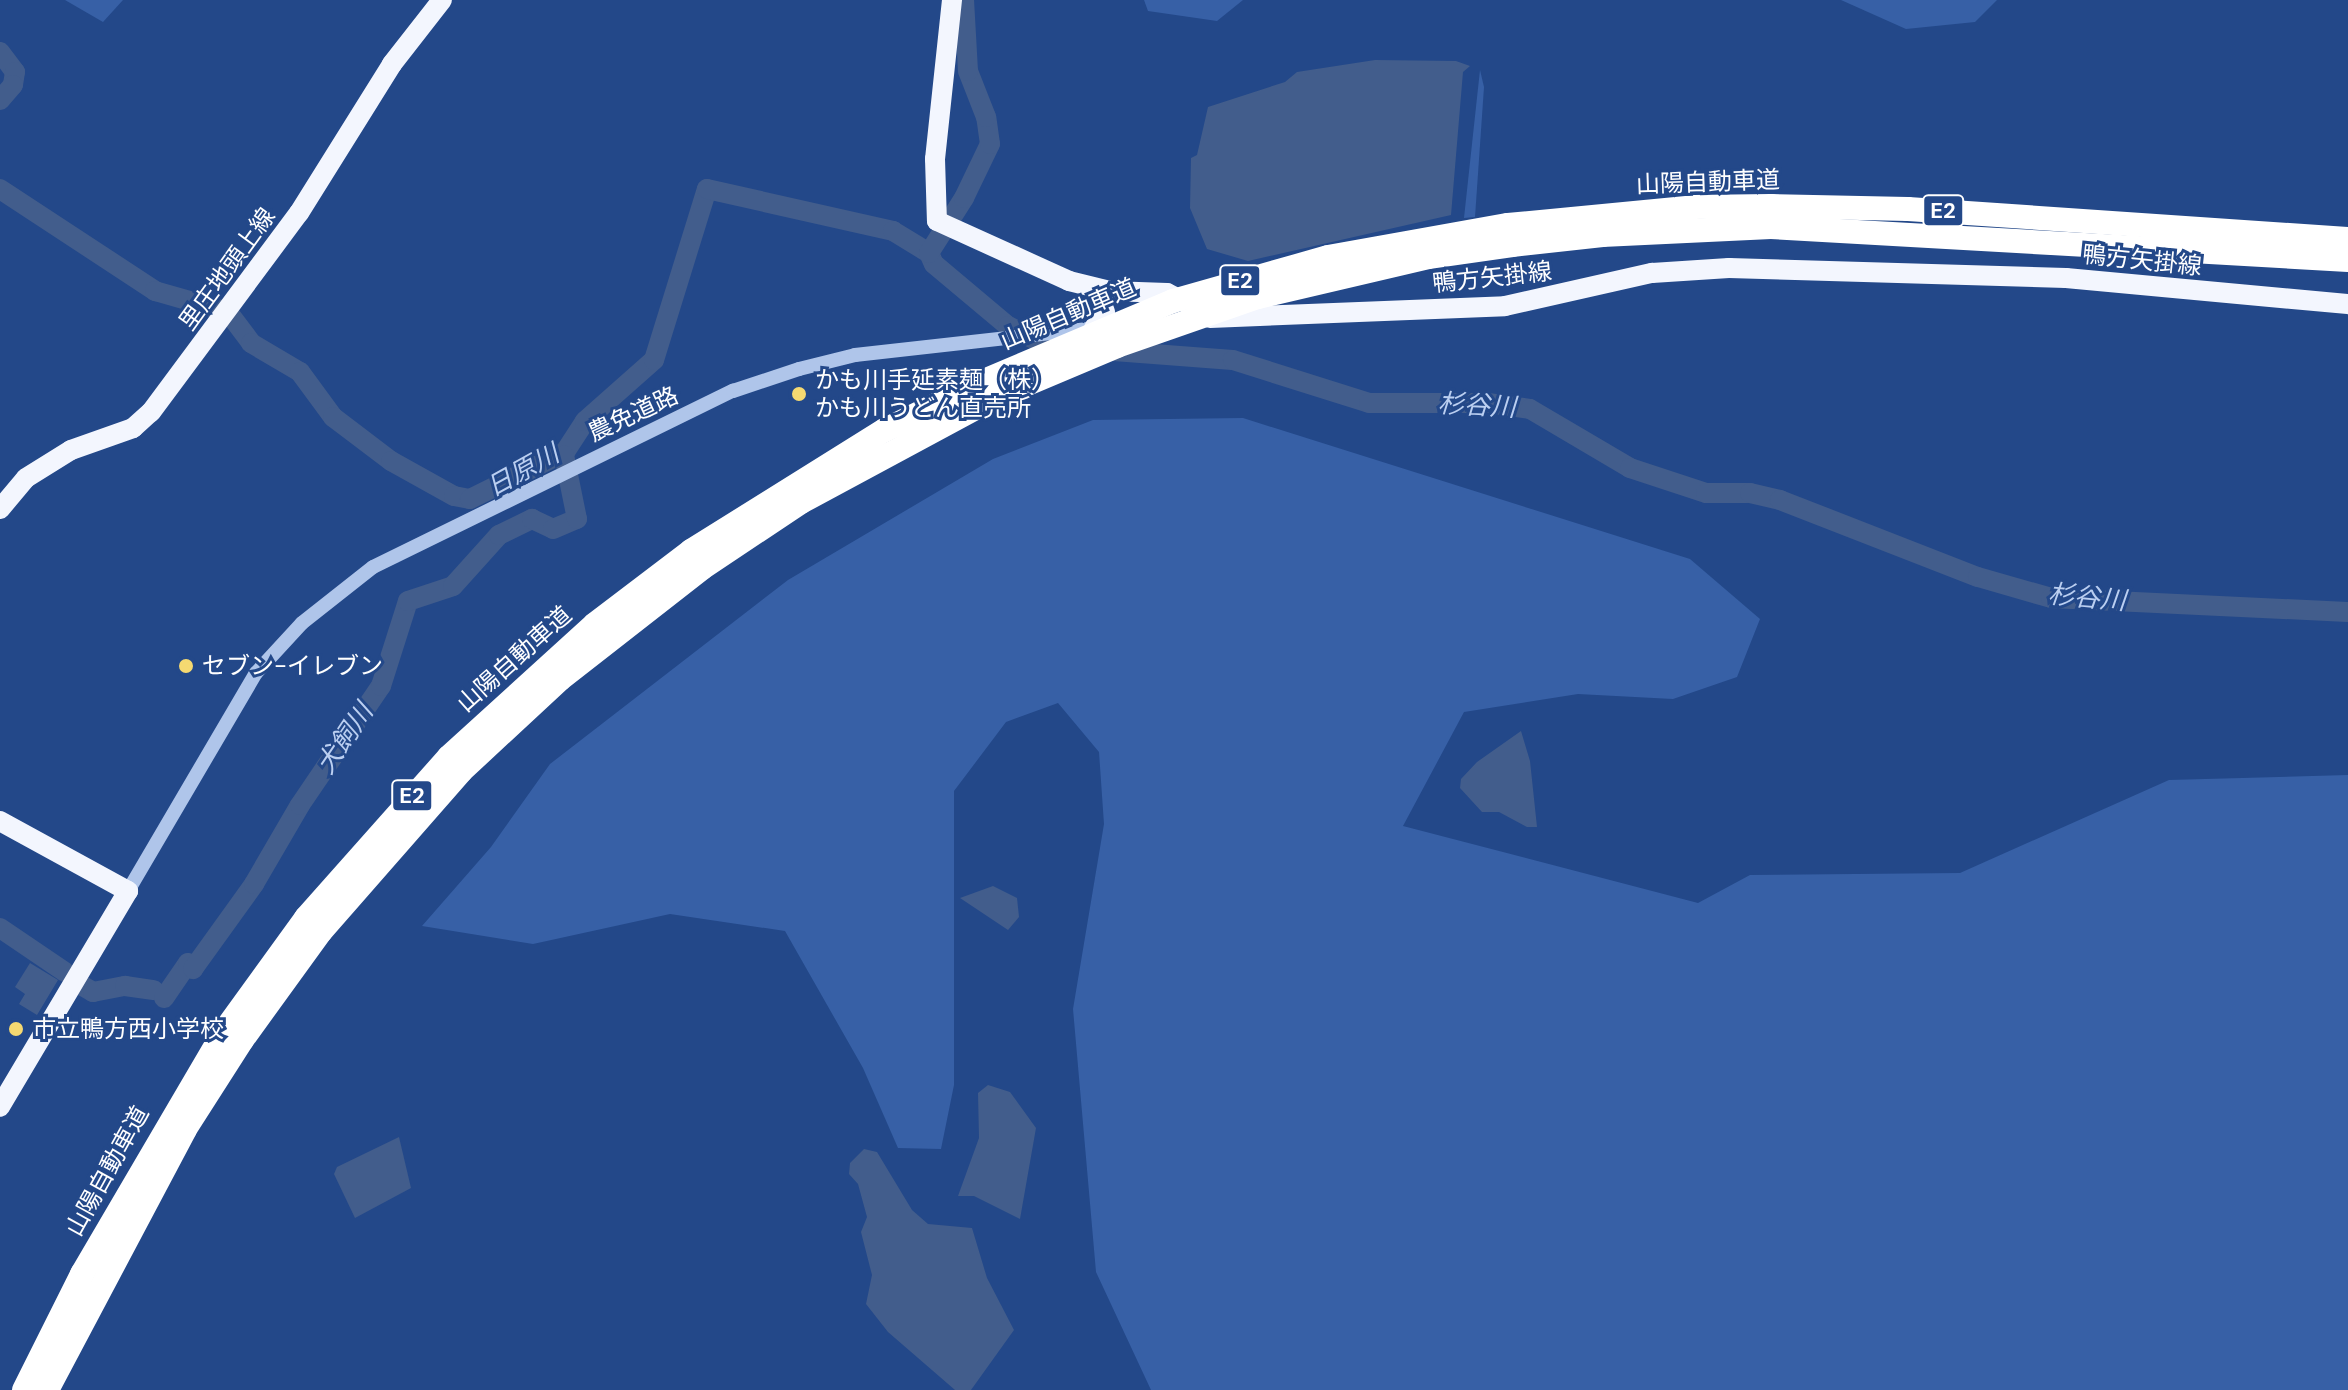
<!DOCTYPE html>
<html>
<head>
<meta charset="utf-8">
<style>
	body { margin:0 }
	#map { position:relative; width:2348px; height:1390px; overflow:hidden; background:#234889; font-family:"DM Sans","Noto Sans JP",sans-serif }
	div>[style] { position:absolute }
	.green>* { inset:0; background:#3760a6 }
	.water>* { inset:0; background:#425d8c }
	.river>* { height:20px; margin:-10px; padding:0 10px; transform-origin:10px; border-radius:10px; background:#425d8c }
	.minor>* { height:14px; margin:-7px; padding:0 7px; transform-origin:7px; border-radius:7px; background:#afc5ea }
	.major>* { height:20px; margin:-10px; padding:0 10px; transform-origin:10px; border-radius:10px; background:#f3f6fe }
	.highway>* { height:24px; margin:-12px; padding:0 12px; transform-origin:12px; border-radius:12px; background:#fff }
	.highway-bridge>* { height:24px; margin:-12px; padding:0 12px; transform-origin:12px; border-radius:12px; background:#fff }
	.dots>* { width:22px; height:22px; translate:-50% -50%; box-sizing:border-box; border:4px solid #234889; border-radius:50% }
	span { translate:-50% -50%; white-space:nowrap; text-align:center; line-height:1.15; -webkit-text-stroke:6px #234889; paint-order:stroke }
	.shield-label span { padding:2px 6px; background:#234889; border:2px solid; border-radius:6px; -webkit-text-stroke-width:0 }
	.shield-label { font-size:22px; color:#fff; font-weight:700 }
	.street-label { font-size:24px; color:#fff }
	.poi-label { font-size:24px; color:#fff }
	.left { translate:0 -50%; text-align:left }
	.water-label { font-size:26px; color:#bbcff1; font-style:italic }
</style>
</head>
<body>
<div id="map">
	<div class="green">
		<i style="clip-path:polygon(65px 0,123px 0,103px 22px)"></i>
		<i style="clip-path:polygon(1144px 0,1243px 0,1217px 21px,1148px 11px)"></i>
		<i style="clip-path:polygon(1841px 0,1997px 0,1975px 22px,1906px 29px)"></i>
		<i style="clip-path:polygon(1480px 70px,1484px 87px,1475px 217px,1464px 218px)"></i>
		<i style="clip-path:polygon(1243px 418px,1690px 559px,1760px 619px,1737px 677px,1673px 699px,1578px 694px,1464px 712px,1403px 826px,1698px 903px,1750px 875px,1960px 873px,2169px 780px,2348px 775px,2348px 1390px,1151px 1390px,1096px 1272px,1073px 1009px,1104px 824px,1099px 752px,1058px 703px,1006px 722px,954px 791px,954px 1085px,941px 1149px,898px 1148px,863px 1068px,785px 931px,670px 914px,533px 944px,422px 926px,491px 847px,550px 764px,788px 580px,993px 459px,1093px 420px)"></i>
	</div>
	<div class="water">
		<i style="clip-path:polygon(1375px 60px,1456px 61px,1470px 66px,1463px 72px,1451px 215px,1248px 261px,1207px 249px,1190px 208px,1191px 158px,1197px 155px,1208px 107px,1285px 82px,1297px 72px)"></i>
		<i style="clip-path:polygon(1521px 731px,1530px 761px,1537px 827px,1527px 827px,1499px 812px,1482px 812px,1460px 788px,1461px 779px,1477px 762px)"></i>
		<i style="clip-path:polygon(993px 886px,1017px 898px,1019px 917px,1008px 930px,960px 898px)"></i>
		<i style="clip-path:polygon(30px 963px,58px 980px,37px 1015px,19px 1004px,25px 994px,15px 987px)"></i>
		<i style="clip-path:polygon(988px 1085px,1010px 1092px,1036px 1128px,1020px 1219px,974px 1196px,958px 1196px,979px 1138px,978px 1093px)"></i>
		<i style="clip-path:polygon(399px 1137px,411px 1188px,355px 1218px,334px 1174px,337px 1167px)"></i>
		<i style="clip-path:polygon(864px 1149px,877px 1152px,912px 1210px,928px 1224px,972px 1228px,987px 1278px,1014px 1330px,971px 1390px,955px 1390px,888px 1332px,866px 1304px,872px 1275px,861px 1232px,867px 1217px,858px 1184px,849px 1174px,850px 1163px)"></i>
	</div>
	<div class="river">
		<i style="left:0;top:52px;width:25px;rotate:53deg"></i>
		<i style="left:15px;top:72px;width:13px;rotate:99deg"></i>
		<i style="left:13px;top:85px;width:20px;rotate:131deg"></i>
		<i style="left:0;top:189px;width:186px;rotate:33.3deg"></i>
		<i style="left:155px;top:291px;width:76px;rotate:16deg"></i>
		<i style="left:228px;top:312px;width:39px;rotate:53deg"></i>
		<i style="left:251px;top:343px;width:57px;rotate:30.6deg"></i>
		<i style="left:300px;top:372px;width:56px;rotate:53.7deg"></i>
		<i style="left:333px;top:417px;width:73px;rotate:37.2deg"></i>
		<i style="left:391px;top:461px;width:72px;rotate:29.1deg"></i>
		<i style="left:454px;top:496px;width:16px;rotate:11deg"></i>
		<i style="left:470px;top:499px;width:106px;rotate:-26.3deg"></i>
		<i style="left:565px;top:452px;width:37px;rotate:-57deg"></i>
		<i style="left:585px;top:421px;width:92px;rotate:-41.5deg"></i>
		<i style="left:654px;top:360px;width:179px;rotate:-72.8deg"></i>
		<i style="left:707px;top:189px;width:191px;rotate:12.7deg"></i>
		<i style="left:893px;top:231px;width:42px;rotate:31.4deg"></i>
		<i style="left:929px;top:253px;width:12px;rotate:66deg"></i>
		<i style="left:934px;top:264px;width:97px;rotate:40deg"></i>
		<i style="left:1008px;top:326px;width:36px;rotate:27deg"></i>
		<i style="left:1040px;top:342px;width:28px;rotate:13deg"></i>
		<i style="left:929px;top:253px;width:65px;rotate:-57.5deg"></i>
		<i style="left:964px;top:198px;width:60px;rotate:-64.3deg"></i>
		<i style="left:990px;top:144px;width:27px;rotate:-98deg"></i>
		<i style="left:986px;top:117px;width:49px;rotate:-111.4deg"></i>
		<i style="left:968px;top:71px;width:71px;rotate:-93.2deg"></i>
		<i style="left:1114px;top:351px;width:119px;rotate:4.3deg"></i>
		<i style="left:1233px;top:360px;width:143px;rotate:17.5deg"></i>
		<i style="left:1369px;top:403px;width:119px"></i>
		<i style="left:1488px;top:403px;width:42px;rotate:8.1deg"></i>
		<i style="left:1530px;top:409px;width:116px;rotate:30.5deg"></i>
		<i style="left:1630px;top:468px;width:80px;rotate:18.2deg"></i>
		<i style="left:1706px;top:493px;width:44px"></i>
		<i style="left:1750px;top:493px;width:31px;rotate:13deg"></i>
		<i style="left:1780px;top:500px;width:212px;rotate:21.3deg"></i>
		<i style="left:1978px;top:577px;width:76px;rotate:16deg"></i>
		<i style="left:2051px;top:598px;width:297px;rotate:2.7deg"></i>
		<i style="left:0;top:928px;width:78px;rotate:34.1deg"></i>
		<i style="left:81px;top:985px;width:14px;rotate:30deg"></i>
		<i style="left:93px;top:992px;width:33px;rotate:-11deg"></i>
		<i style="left:125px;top:986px;width:29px;rotate:8deg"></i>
		<i style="left:164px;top:998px;width:42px;rotate:-55.6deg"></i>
		<i style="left:188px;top:963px;width:8px;rotate:50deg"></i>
		<i style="left:193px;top:969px;width:105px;rotate:-54.3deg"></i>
		<i style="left:254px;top:884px;width:91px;rotate:-59.8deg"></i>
		<i style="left:300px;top:805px;width:144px;rotate:-55.8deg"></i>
		<i style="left:381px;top:686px;width:89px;rotate:-72.4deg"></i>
		<i style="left:408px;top:601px;width:47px;rotate:-18.4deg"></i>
		<i style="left:453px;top:586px;width:69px;rotate:-48deg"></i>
		<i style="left:499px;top:535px;width:37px;rotate:-26deg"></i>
		<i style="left:532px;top:519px;width:23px;rotate:25deg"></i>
		<i style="left:553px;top:529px;width:26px;rotate:-23deg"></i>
		<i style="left:577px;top:519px;width:65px;rotate:-101.5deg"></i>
	</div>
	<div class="minor">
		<i style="left:128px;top:891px;width:253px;rotate:-59.6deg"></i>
		<i style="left:256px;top:673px;width:68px;rotate:-47.4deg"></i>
		<i style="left:302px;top:623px;width:90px;rotate:-38.3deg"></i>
		<i style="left:373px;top:567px;width:401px;rotate:-26.1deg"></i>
		<i style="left:733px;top:391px;width:70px;rotate:-18.4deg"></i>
		<i style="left:799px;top:369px;width:58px;rotate:-14deg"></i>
		<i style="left:855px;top:355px;width:241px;rotate:-6.4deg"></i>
	</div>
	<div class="major">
		<i style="left:952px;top:0;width:160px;rotate:96.1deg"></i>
		<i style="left:935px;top:159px;width:62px;rotate:88.2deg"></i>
		<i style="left:937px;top:221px;width:145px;rotate:24.4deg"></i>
		<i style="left:1069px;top:281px;width:42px;rotate:13.7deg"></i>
		<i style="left:1110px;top:291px;width:57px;rotate:2deg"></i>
		<i style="left:1167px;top:293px;width:20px;rotate:27deg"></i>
		<i style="left:1210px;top:318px;width:295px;rotate:-2.3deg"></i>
		<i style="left:1505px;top:306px;width:151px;rotate:-12.7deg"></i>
		<i style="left:1652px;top:273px;width:77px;rotate:-3.7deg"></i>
		<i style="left:1729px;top:268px;width:337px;rotate:1.7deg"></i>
		<i style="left:2066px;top:278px;width:283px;rotate:5.3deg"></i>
		<i style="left:1094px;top:328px;width:19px;rotate:-55deg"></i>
		<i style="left:1105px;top:312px;width:23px;rotate:-110deg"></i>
		<i style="left:0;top:509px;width:40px;rotate:-50deg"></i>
		<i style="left:26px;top:478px;width:53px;rotate:-31.9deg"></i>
		<i style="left:71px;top:450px;width:66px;rotate:-19.5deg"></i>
		<i style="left:133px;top:428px;width:24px;rotate:-42deg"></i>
		<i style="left:151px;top:412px;width:248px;rotate:-53.4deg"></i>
		<i style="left:299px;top:213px;width:176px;rotate:-58deg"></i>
		<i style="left:392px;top:64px;width:81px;rotate:-52deg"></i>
		<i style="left:0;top:821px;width:146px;rotate:28.7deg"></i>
		<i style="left:128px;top:891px;width:251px;rotate:120.7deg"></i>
	</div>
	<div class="highway">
		<i style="left:1508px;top:225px;width:187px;rotate:-5.5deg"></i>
		<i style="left:1694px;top:207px;width:77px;rotate:-0.7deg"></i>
		<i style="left:1771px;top:206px;width:137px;rotate:1.3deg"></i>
		<i style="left:1908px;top:209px;width:441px;rotate:3.9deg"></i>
		<i style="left:1512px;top:245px;width:91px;rotate:-6.3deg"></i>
		<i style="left:1602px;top:235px;width:169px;rotate:-2.7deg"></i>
		<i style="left:1771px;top:227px;width:578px;rotate:3.27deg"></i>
		<i style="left:24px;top:1390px;width:130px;rotate:-63.4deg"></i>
		<i style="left:82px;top:1274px;width:283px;rotate:-59.6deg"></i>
		<i style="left:225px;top:1030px;width:138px;rotate:-54.1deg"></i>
		<i style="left:306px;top:918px;width:215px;rotate:-48.4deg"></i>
		<i style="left:449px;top:757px;width:197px;rotate:-42.3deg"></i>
		<i style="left:595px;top:624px;width:121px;rotate:-37.2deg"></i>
		<i style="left:691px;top:551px;width:229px;rotate:-32deg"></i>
		<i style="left:885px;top:430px;width:113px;rotate:-26.3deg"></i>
		<i style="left:47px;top:1390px;width:295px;rotate:-62.1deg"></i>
		<i style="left:185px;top:1129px;width:106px;rotate:-57.4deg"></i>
		<i style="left:242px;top:1040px;width:135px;rotate:-54.1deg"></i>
		<i style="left:321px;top:931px;width:213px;rotate:-48.8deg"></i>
		<i style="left:461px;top:771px;width:135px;rotate:-42.9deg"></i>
		<i style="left:560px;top:679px;width:180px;rotate:-38deg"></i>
		<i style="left:702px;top:568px;width:119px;rotate:-33.7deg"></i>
		<i style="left:801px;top:502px;width:219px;rotate:-28.3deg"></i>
	</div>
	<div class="highway-bridge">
		<i style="left:986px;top:380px;width:203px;rotate:-22.9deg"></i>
		<i style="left:1173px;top:301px;width:161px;rotate:-15.8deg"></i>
		<i style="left:1328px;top:257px;width:183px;rotate:-10.1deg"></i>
		<i style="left:994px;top:398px;width:134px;rotate:-22.9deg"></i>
		<i style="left:1117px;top:346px;width:149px;rotate:-19.2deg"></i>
		<i style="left:1258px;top:297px;width:175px;rotate:-13.2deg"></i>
		<i style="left:1428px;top:257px;width:85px;rotate:-8.1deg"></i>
	</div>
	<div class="dots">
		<i style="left:799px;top:394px;background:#f5d971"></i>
		<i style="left:186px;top:666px;background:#f5d971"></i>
		<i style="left:16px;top:1029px;background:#f5d971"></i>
	</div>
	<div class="shield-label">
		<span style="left:1943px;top:211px">E2</span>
		<span style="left:1240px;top:281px">E2</span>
		<span style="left:412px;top:796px">E2</span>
	</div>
	<div class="street-label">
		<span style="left:1708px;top:182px;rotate:-2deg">山陽自動車道</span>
		<span style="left:2142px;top:260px;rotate:6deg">鴨方矢掛線</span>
		<span style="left:227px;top:269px;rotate:-54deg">里庄地頭上線</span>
		<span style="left:1492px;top:277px;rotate:-6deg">鴨方矢掛線</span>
		<span style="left:1068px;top:314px;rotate:-23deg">山陽自動車道</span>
		<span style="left:633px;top:414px;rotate:-25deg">農免道路</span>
		<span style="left:514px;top:659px;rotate:-42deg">山陽自動車道</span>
		<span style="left:107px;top:1171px;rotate:-61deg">山陽自動車道</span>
	</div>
	<div class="poi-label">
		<span class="left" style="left:815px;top:394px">かも川手延素麺（株）<br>かも川うどん直売所</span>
		<span class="left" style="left:202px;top:666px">セブン-イレブン</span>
		<span class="left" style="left:32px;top:1029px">市立鴨方西小学校</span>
	</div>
	<div class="water-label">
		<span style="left:1477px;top:406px;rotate:3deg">杉谷川</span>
		<span style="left:523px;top:471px;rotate:-29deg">日原川</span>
		<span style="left:2087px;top:598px;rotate:5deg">杉谷川</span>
		<span style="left:345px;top:739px;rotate:-56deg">犬飼川</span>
	</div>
</div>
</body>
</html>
